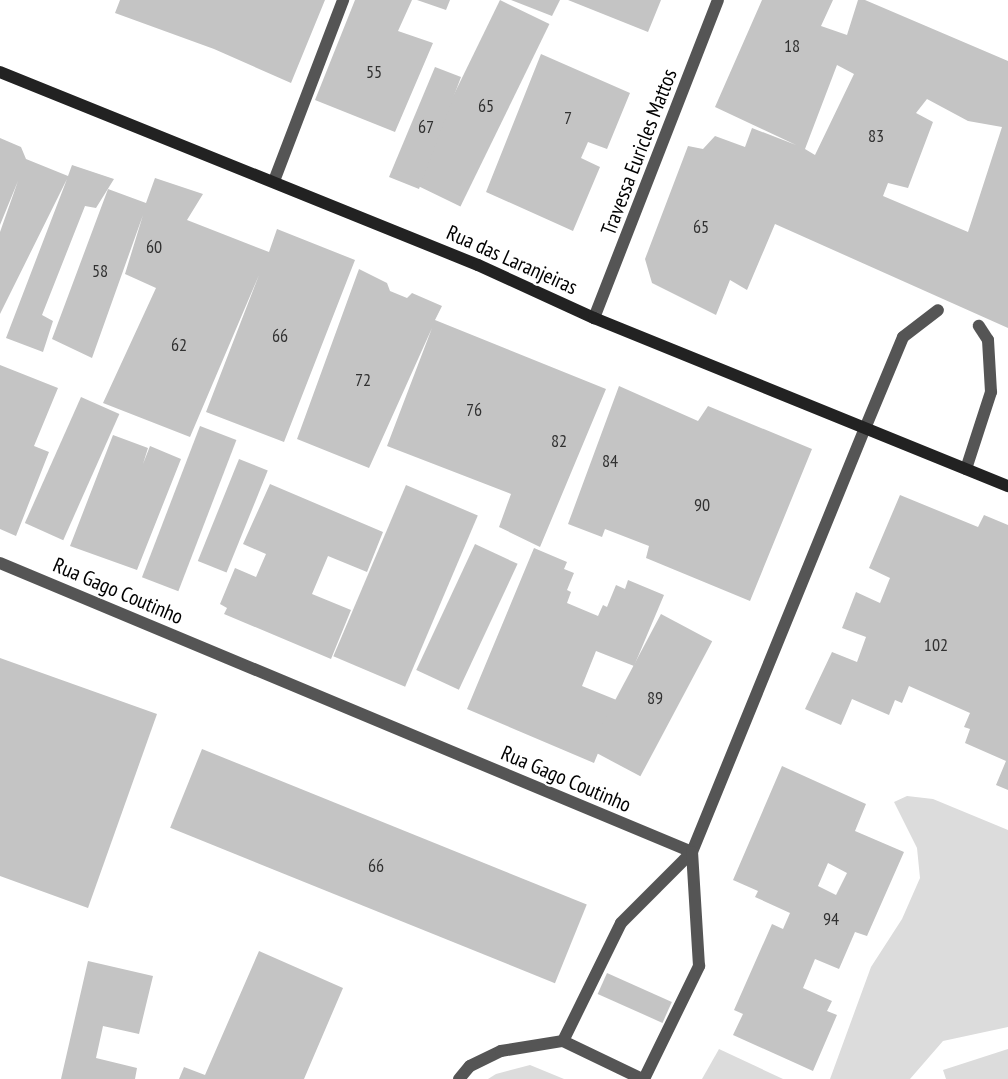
<!DOCTYPE html>
<html>
<head>
<meta charset="utf-8">
<style>
	body { margin:0 }
	#map { position:relative; width:1008px; height:1079px; overflow:hidden; background:#fff; font-family:"PT Sans Narrow",sans-serif }
	div>[style] { position:absolute }
	.green>* { inset:0; background:#dcdcdc }
	.building>* { inset:0; background:#c4c4c4; transform-origin:0 0 }
	.lane>* { height:12px; margin:-6px; padding:0 6px; transform-origin:6px; border-radius:6px; background:#555 }
	.street>* { height:12px; margin:-6px; padding:0 6px; transform-origin:6px; border-radius:6px; background:#555 }
	.secondary>* { height:12px; margin:-6px; padding:0 6px; transform-origin:6px; border-radius:6px; background:#222 }
	span { translate:-50% -50%; white-space:nowrap; text-align:center; line-height:1.15; -webkit-text-stroke:4.5px #fff; paint-order:stroke }
	.number-label { font-size:18px; color:#313131 }
	.number-label span { -webkit-text-stroke-width:0 }
	.street-label { font-size:21px; color:#000 }
</style>
</head>
<body>
<div id="map">
	<div class="green">
		<div style="clip-path:polygon(907px 796px,933px 799px,1008px 830px,1008px 1027px,943px 1041px,910px 1079px,830px 1079px,871px 967px,902px 919px,920px 878px,917px 848px,894px 802px)"></div>
		<div style="clip-path:polygon(719px 1049px,783px 1079px,702px 1079px)"></div>
		<div style="clip-path:polygon(1008px 1049px,1008px 1079px,946px 1079px,943px 1070px)"></div>
		<div style="clip-path:polygon(530px 1065px,564px 1079px,488px 1079px,496px 1074px)"></div>
	</div>
	<div class="building">
		<div style="clip-path:polygon(120px 0,325px 0,291px 83px,214px 49px,115px 13px)"></div>
		<div style="clip-path:polygon(355px 0,412px 0,398px 31px,433px 43px,395px 132px,315px 100px)"></div>
		<div style="clip-path:polygon(417px 0,450px 0,446px 10px)"></div>
		<div style="left:500px;top:0;width:55px;height:203px;rotate:26deg"></div>
		<div style="clip-path:polygon(511px 0,560px 0,552px 16px)"></div>
		<div style="clip-path:polygon(568px 0,661px 0,648px 32px)"></div>
		<div style="clip-path:polygon(evenodd,762px 0,833px 0,821px 26px,847px 35px,858px 0,865px 0,1008px 61px,1008px 328px,775px 224px,747px 290px,730px 280px,716px 315px,652px 283px,645px 259px,688px 146px,703px 149px,715px 136px,745px 147px,752px 128px,796px 145px,715px 107px,762px 0,837px 65px,854px 74px,815px 155px,805px 149px,837px 65px,762px 0,927px 99px,968px 121px,1002px 127px,968px 232px,883px 196px,888px 183px,908px 188px,933px 122px,916px 113px,927px 99px)"></div>
		<div style="clip-path:polygon(541px 54px,630px 93px,607px 149px,588px 142px,581px 158px,600px 167px,573px 231px,486px 192px)"></div>
		<div style="clip-path:polygon(435px 67px,461px 77px,419px 189px,389px 177px)"></div>
		<div style="clip-path:polygon(0 138px,21px 147px,26px 159px,68px 176px,72px 165px,114px 179px,96px 208px,85px 206px,42px 315px,53px 321px,43px 352px,6px 338px,67px 179px,0 314px,0 232px,18px 181px,0 225px)"></div>
		<div style="clip-path:polygon(155px 178px,203px 194px,187px 220px,269px 252px,277px 229px,355px 260px,284px 442px,206px 412px,259px 275px,190px 437px,103px 403px,156px 288px,125px 274px,143px 215px,92px 358px,52px 339px,108px 189px,146px 203px)"></div>
		<div style="clip-path:polygon(359px 269px,387px 283px,390px 291px,407px 298px,412px 293px,442px 306px,435px 320px,606px 389px,540px 547px,499px 527px,511px 494px,387px 446px,432px 328px,369px 468px,297px 439px)"></div>
		<div style="clip-path:polygon(0 365px,58px 388px,34px 446px,49px 452px,16px 536px,0 529px)"></div>
		<div style="clip-path:polygon(619px 386px,698px 421px,708px 406px,812px 449px,750px 601px,646px 558px,649px 546px,605px 529px,602px 537px,568px 524px)"></div>
		<div style="left:81px;top:397px;width:42px;height:138px;rotate:24deg"></div>
		<div style="left:200px;top:426px;width:39px;height:162px;rotate:21deg"></div>
		<div style="clip-path:polygon(113px 435px,148px 448px,143px 464px,150px 446px,181px 459px,137px 570px,70px 546px)"></div>
		<div style="left:239px;top:459px;width:31px;height:110px;rotate:22deg"></div>
		<div style="clip-path:polygon(270px 484px,383px 532px,367px 572px,328px 556px,312px 594px,351px 610px,331px 659px,224px 614px,227px 608px,220px 604px,235px 568px,256px 577px,266px 554px,243px 544px)"></div>
		<div style="left:406px;top:485px;width:78px;height:186px;rotate:23deg"></div>
		<div style="clip-path:polygon(900px 495px,978px 527px,984px 515px,1008px 525px,1008px 790px,996px 785px,1006px 761px,965px 743px,970px 729px,964px 727px,970px 713px,909px 686px,902px 703px,895px 700px,889px 715px,852px 699px,841px 725px,805px 709px,832px 652px,857px 662px,866px 637px,842px 628px,856px 592px,880px 603px,890px 578px,869px 568px)"></div>
		<div style="left:475px;top:544px;width:47px;height:139px;rotate:25deg"></div>
		<div style="clip-path:polygon(534px 548px,567px 562px,564px 569px,574px 573px,567px 590px,571px 592px,567px 603px,598px 616px,603px 605px,607px 607px,616px 585px,625px 589px,628px 580px,664px 595px,634px 666px,596px 651px,582px 686px,619px 701px,594px 763px,467px 709px)"></div>
		<div style="left:661px;top:614px;width:58px;height:153px;rotate:28deg"></div>
		<div style="clip-path:polygon(0 658px,157px 714px,88px 908px,0 876px)"></div>
		<div style="left:202px;top:749px;width:415px;height:85px;rotate:22deg"></div>
		<div style="clip-path:polygon(evenodd,782px 766px,866px 804px,855px 831px,904px 852px,867px 936px,855px 932px,839px 969px,815px 959px,803px 988px,832px 1001px,827px 1011px,837px 1015px,813px 1071px,733px 1035px,743px 1014px,734px 1010px,772px 924px,783px 929px,790px 913px,755px 897px,758px 891px,733px 880px,782px 766px,828px 863px,847px 873px,836px 895px,818px 886px,828px 863px)"></div>
		<div style="clip-path:polygon(259px 951px,343px 988px,304px 1079px,179px 1079px,184px 1067px,205px 1075px)"></div>
		<div style="clip-path:polygon(88px 961px,153px 976px,139px 1034px,103px 1026px,96px 1058px,137px 1068px,135px 1079px,61px 1079px)"></div>
		<div style="left:607px;top:973px;width:71px;height:23px;rotate:24deg"></div>
	</div>
	<div class="lane">
		<div style="left:274px;top:181px;width:194px;rotate:-69.1deg"></div>
		<div style="left:866px;top:426px;width:96px;rotate:-67.4deg"></div>
		<div style="left:903px;top:337px;width:44px;rotate:-37.6deg"></div>
		<div style="left:966px;top:469px;width:81px;rotate:-72deg"></div>
		<div style="left:991px;top:392px;width:52px;rotate:-93.3deg"></div>
		<div style="left:988px;top:340px;width:17px;rotate:-123deg"></div>
	</div>
	<div class="street">
		<div style="left:594px;top:318px;width:341px;rotate:-68.7deg"></div>
		<div style="left:0;top:563px;width:750px;rotate:22.67deg"></div>
		<div style="left:459px;top:1079px;width:17px;rotate:-50deg"></div>
		<div style="left:470px;top:1066px;width:34px;rotate:-26deg"></div>
		<div style="left:501px;top:1051px;width:63px;rotate:-9.2deg"></div>
		<div style="left:642px;top:1079px;width:88px;rotate:-154.3deg"></div>
		<div style="left:563px;top:1041px;width:131px;rotate:-63.8deg"></div>
		<div style="left:621px;top:923px;width:100px;rotate:-45deg"></div>
		<div style="left:692px;top:852px;width:460px;rotate:-67.8deg"></div>
		<div style="left:644px;top:1079px;width:126px;rotate:-64deg"></div>
		<div style="left:699px;top:966px;width:114px;rotate:-93.5deg"></div>
	</div>
	<div class="secondary">
		<div style="left:0;top:72px;width:515px;rotate:21.99deg"></div>
		<div style="left:478px;top:265px;width:128px;rotate:24.6deg"></div>
		<div style="left:594px;top:318px;width:447px;rotate:22.1deg"></div>
	</div>
	<div class="number-label">
		<span style="left:792px;top:46px">18</span>
		<span style="left:374px;top:72px">55</span>
		<span style="left:486px;top:106px">65</span>
		<span style="left:568px;top:118px">7</span>
		<span style="left:426px;top:127px">67</span>
		<span style="left:876px;top:136px">83</span>
		<span style="left:701px;top:227px">65</span>
		<span style="left:154px;top:247px">60</span>
		<span style="left:100px;top:271px">58</span>
		<span style="left:280px;top:336px">66</span>
		<span style="left:179px;top:345px">62</span>
		<span style="left:363px;top:380px">72</span>
		<span style="left:474px;top:410px">76</span>
		<span style="left:559px;top:441px">82</span>
		<span style="left:610px;top:461px">84</span>
		<span style="left:702px;top:505px">90</span>
		<span style="left:936px;top:645px">102</span>
		<span style="left:655px;top:698px">89</span>
		<span style="left:376px;top:866px">66</span>
		<span style="left:831px;top:919px">94</span>
	</div>
	<div class="street-label">
		<span style="left:639px;top:152px;rotate:-69deg">Travessa Euricles Mattos</span>
		<span style="left:512px;top:260px;rotate:24deg">Rua das Laranjeiras</span>
		<span style="left:118px;top:591px;rotate:23deg">Rua Gago Coutinho</span>
		<span style="left:566px;top:779px;rotate:23deg">Rua Gago Coutinho</span>
	</div>
</div>
</body>
</html>
